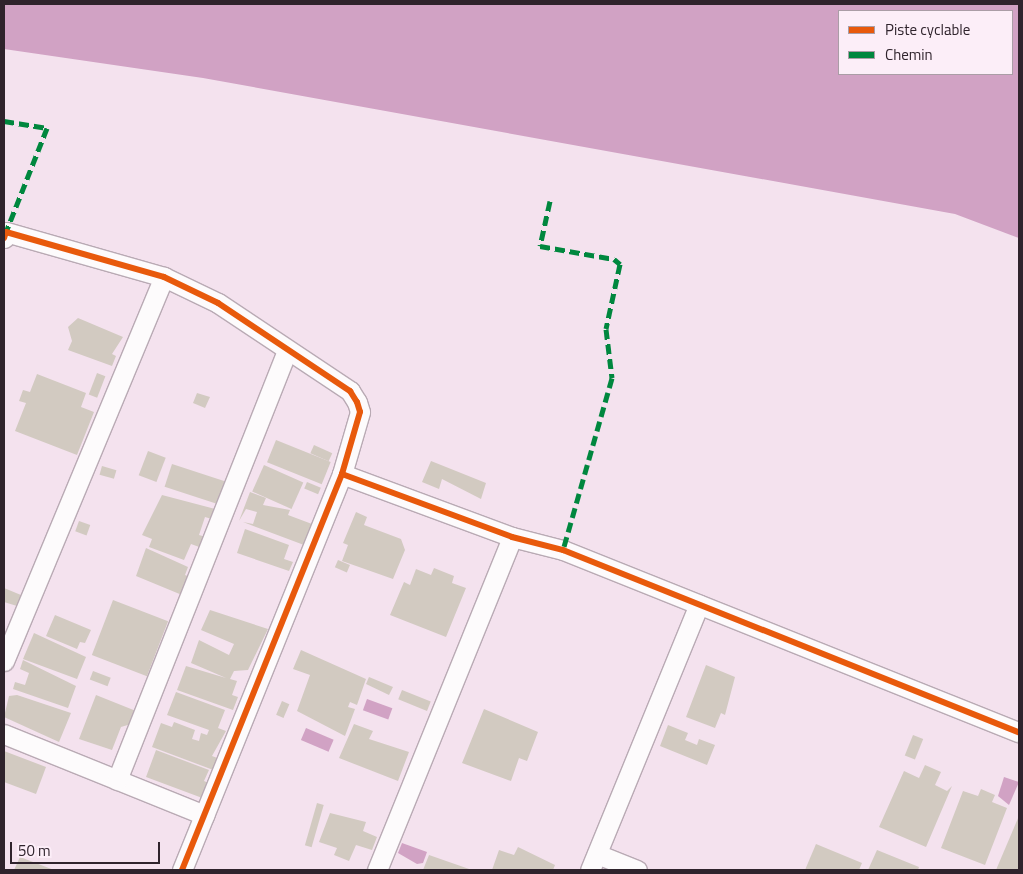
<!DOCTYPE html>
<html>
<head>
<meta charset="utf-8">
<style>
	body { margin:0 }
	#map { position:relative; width:1023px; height:874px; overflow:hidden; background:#f4e2ee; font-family:"Titillium Web",sans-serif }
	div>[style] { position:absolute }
	.water>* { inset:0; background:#d1a2c4; transform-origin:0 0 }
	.building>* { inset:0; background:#d2cac1; transform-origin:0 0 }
	.roads { filter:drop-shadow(1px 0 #b9aab4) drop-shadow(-1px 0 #b9aab4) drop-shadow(0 1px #b9aab4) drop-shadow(0 -1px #b9aab4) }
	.minor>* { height:19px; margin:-9.5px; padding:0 9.5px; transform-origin:9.5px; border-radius:9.5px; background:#fdfbfc }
	.quiet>* { height:5px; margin-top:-2.5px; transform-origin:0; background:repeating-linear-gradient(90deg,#00873e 0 10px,transparent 0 15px) }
	.cycleway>* { height:6px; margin:-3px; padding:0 3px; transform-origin:3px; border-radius:3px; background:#e8590c }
	span { translate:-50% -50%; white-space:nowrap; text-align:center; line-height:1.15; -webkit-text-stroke:5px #fceef8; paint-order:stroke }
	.frame { position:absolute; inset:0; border:5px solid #2f232c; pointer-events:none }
	.legend { position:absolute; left:838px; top:10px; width:175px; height:65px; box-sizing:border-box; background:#fceef8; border:1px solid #aa9da6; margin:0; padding:6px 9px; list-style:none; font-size:15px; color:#2f232c }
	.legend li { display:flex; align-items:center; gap:10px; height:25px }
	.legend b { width:25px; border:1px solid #aa9da6 }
	.scale { position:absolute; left:10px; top:842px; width:150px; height:22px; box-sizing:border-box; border:2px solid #2f232c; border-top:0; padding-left:6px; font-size:15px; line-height:18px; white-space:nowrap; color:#2f232c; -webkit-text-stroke:4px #fceef8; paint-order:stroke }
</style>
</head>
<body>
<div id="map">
	<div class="water">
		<div style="clip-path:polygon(evenodd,4px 4px,1019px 4px,1019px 238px,955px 214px,203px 78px,4px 49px,4px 4px,839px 11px,1012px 11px,1012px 74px,839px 74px,839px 11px)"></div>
		<div style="left:367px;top:699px;width:27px;height:12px;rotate:20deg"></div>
		<div style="left:306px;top:728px;width:30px;height:13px;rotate:23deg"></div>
		<div style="clip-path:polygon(1004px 777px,1019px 782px,1009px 805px,998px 796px)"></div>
		<div style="clip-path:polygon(402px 843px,427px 852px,423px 863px,417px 864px,398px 853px)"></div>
	</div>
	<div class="building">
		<div style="clip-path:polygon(78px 318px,123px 337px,112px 354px,116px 356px,112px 366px,68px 350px,72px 341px,68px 327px)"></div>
		<div style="left:97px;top:373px;width:9px;height:23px;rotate:21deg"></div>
		<div style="clip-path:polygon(37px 374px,86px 393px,81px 407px,94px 412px,77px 455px,15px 431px,26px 403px,19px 401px,23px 390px,30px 392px)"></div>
		<div style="clip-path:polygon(197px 393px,210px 397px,205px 408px,193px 403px)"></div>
		<div style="left:276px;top:440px;width:59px;height:24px;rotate:22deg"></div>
		<div style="left:314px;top:445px;width:20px;height:9px;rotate:24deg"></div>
		<div style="left:148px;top:451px;width:19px;height:26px;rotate:21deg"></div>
		<div style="clip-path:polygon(431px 461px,486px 483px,481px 499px,442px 479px,439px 489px,422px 482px)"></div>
		<div style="left:172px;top:464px;width:58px;height:24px;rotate:18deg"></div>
		<div style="left:264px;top:465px;width:43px;height:29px;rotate:24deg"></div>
		<div style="left:102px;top:466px;width:15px;height:9px;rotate:16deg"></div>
		<div style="left:307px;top:482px;width:15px;height:7px;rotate:23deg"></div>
		<div style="clip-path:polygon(250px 492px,266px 498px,263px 505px,290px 510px,288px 515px,312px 524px,304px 545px,243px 522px,253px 524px,257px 512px,246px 509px,239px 521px)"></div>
		<div style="clip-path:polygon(162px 495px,219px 510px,215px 520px,205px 517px,199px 535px,206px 537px,202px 548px,191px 544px,184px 560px,149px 547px,152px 539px,142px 535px)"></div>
		<div style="clip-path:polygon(356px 512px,367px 517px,364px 525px,401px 539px,405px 550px,393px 579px,342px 561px,348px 545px,343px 543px)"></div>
		<div style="left:79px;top:521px;width:12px;height:11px;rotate:20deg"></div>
		<div style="clip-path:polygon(245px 529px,289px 545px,284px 559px,293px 562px,289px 571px,237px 553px)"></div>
		<div style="clip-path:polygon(146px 548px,188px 567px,185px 575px,190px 577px,182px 595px,136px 576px)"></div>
		<div style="left:338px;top:560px;width:13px;height:8px;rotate:23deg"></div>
		<div style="clip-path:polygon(434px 568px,454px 576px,452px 583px,466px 588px,446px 637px,390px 615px,404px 582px,410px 585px,416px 569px,431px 575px)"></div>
		<div style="clip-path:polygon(4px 588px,21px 595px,17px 606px,4px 602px)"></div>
		<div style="left:113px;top:600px;width:59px;height:59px;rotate:21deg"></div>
		<div style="clip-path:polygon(210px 610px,268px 629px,248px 670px,234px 671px,230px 679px,237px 681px,232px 695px,238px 697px,233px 710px,177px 690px,186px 666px,226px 678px,191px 663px,199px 640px,229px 655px,234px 644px,201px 630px)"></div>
		<div style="clip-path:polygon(55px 615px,91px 630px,85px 643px,80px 642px,77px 649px,46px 636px)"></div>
		<div style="clip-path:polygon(34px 633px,86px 657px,77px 679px,23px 659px)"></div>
		<div style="clip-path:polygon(301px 650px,366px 679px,357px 705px,350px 702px,348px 707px,355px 709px,345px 736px,297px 711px,310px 675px,293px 669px)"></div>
		<div style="clip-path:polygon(23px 660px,76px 686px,68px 708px,13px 689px,15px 682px,25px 685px,29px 673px,20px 669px)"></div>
		<div style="clip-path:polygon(706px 665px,735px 677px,725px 715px,721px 713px,715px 728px,686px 717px)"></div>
		<div style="left:93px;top:671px;width:19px;height:9px;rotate:21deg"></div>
		<div style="clip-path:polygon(369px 677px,393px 687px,389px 695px,366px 684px)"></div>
		<div style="left:402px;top:690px;width:31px;height:10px;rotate:22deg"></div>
		<div style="clip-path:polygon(176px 692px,225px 710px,218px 728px,226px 731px,212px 756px,220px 759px,216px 771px,152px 747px,161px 723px,172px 727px,174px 722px,195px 730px,192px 739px,199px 741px,201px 733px,207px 735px,209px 730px,167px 715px)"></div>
		<div style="clip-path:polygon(17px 695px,71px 713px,59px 742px,4px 717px,9px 696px)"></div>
		<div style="clip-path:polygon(96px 695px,136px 711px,131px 724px,121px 727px,112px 750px,79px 739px)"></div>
		<div style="left:282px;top:701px;width:8px;height:15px;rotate:23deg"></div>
		<div style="clip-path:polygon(484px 709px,538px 732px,527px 761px,519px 758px,511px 781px,462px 763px)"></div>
		<div style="clip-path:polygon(354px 724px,373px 731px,369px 739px,409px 752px,398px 781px,339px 758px)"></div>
		<div style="clip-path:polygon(668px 725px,688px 733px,685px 740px,697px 745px,699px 739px,715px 745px,707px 765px,660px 746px)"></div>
		<div style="left:913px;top:735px;width:11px;height:22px;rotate:22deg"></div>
		<div style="clip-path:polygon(156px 750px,209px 770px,204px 781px,211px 784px,205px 799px,146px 777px)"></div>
		<div style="clip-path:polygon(4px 751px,46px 767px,36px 794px,4px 782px)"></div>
		<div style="clip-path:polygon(925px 765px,941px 772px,935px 785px,947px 791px,952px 786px,926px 847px,879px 827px,904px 771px,919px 778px)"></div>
		<div style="clip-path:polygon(981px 789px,995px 795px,992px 802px,1007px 808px,985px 865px,941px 848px,963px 791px,978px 796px)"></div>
		<div style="left:317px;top:803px;width:7px;height:44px;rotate:16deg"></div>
		<div style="clip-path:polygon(330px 813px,366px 822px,363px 831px,377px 837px,372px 850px,356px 845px,349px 861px,334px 855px,337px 848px,319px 842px)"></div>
		<div style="clip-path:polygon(1019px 816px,1019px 870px,996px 870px)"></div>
		<div style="clip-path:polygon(816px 844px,862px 863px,859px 870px,805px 870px)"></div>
		<div style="clip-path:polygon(518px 847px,555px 865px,553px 870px,492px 870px,499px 850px,514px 855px)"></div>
		<div style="clip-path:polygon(877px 850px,919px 867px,918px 870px,868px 870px)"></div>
		<div style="clip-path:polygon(429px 855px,472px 870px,423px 870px)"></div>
		<div style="clip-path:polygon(20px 857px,54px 870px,14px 870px)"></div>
	</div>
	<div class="roads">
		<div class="minor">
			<div style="left:4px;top:238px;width:6px;rotate:-72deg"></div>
			<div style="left:6px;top:232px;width:164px;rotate:15.9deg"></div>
			<div style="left:164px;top:277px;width:60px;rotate:25.7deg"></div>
			<div style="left:218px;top:303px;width:159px;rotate:33.7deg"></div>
			<div style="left:350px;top:391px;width:13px;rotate:58deg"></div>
			<div style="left:357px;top:402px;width:10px;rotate:73deg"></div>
			<div style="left:360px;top:412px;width:65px;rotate:106.2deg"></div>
			<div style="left:342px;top:474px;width:427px;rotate:112deg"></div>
			<div style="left:342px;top:474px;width:181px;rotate:20.3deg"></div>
			<div style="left:512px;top:537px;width:53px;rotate:14.3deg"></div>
			<div style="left:563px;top:550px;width:491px;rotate:21.8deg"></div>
			<div style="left:4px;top:661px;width:416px;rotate:-67.4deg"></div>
			<div style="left:4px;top:734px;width:216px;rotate:22deg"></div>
			<div style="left:117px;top:780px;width:461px;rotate:-68.4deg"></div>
			<div style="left:597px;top:854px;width:43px;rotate:21.8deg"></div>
			<div style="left:377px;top:870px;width:359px;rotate:-67.9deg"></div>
			<div style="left:590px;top:870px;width:287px;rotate:-67.7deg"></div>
		</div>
	</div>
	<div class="quiet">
		<div style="left:4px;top:121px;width:44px;rotate:9.2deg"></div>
		<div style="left:47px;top:128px;width:112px;rotate:111.5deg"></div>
		<div style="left:550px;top:201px;width:46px;rotate:102.5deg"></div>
		<div style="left:540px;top:246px;width:75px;rotate:10deg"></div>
		<div style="left:614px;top:259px;width:8px;rotate:40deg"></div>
		<div style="left:620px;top:264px;width:66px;rotate:102.2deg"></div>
		<div style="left:606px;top:329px;width:49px;rotate:83deg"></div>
		<div style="left:612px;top:378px;width:179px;rotate:105.9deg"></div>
	</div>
	<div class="cycleway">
		<div style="left:4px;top:238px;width:6px;rotate:-72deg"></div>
		<div style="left:6px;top:232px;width:164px;rotate:15.9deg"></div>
		<div style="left:164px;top:277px;width:60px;rotate:25.7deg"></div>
		<div style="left:218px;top:303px;width:159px;rotate:33.7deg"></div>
		<div style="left:350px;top:391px;width:13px;rotate:58deg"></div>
		<div style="left:357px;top:402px;width:10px;rotate:73deg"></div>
		<div style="left:360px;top:412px;width:65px;rotate:106.2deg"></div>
		<div style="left:342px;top:474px;width:427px;rotate:112deg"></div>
		<div style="left:342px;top:474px;width:181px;rotate:20.3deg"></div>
		<div style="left:512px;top:537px;width:53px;rotate:14.3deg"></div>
		<div style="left:563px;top:550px;width:491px;rotate:21.8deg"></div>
	</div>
	<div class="frame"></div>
	<ul class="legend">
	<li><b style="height:6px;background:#e8590c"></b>Piste cyclable</li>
	<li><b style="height:6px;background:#00873e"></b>Chemin</li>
	</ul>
	<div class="scale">50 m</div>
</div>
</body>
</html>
